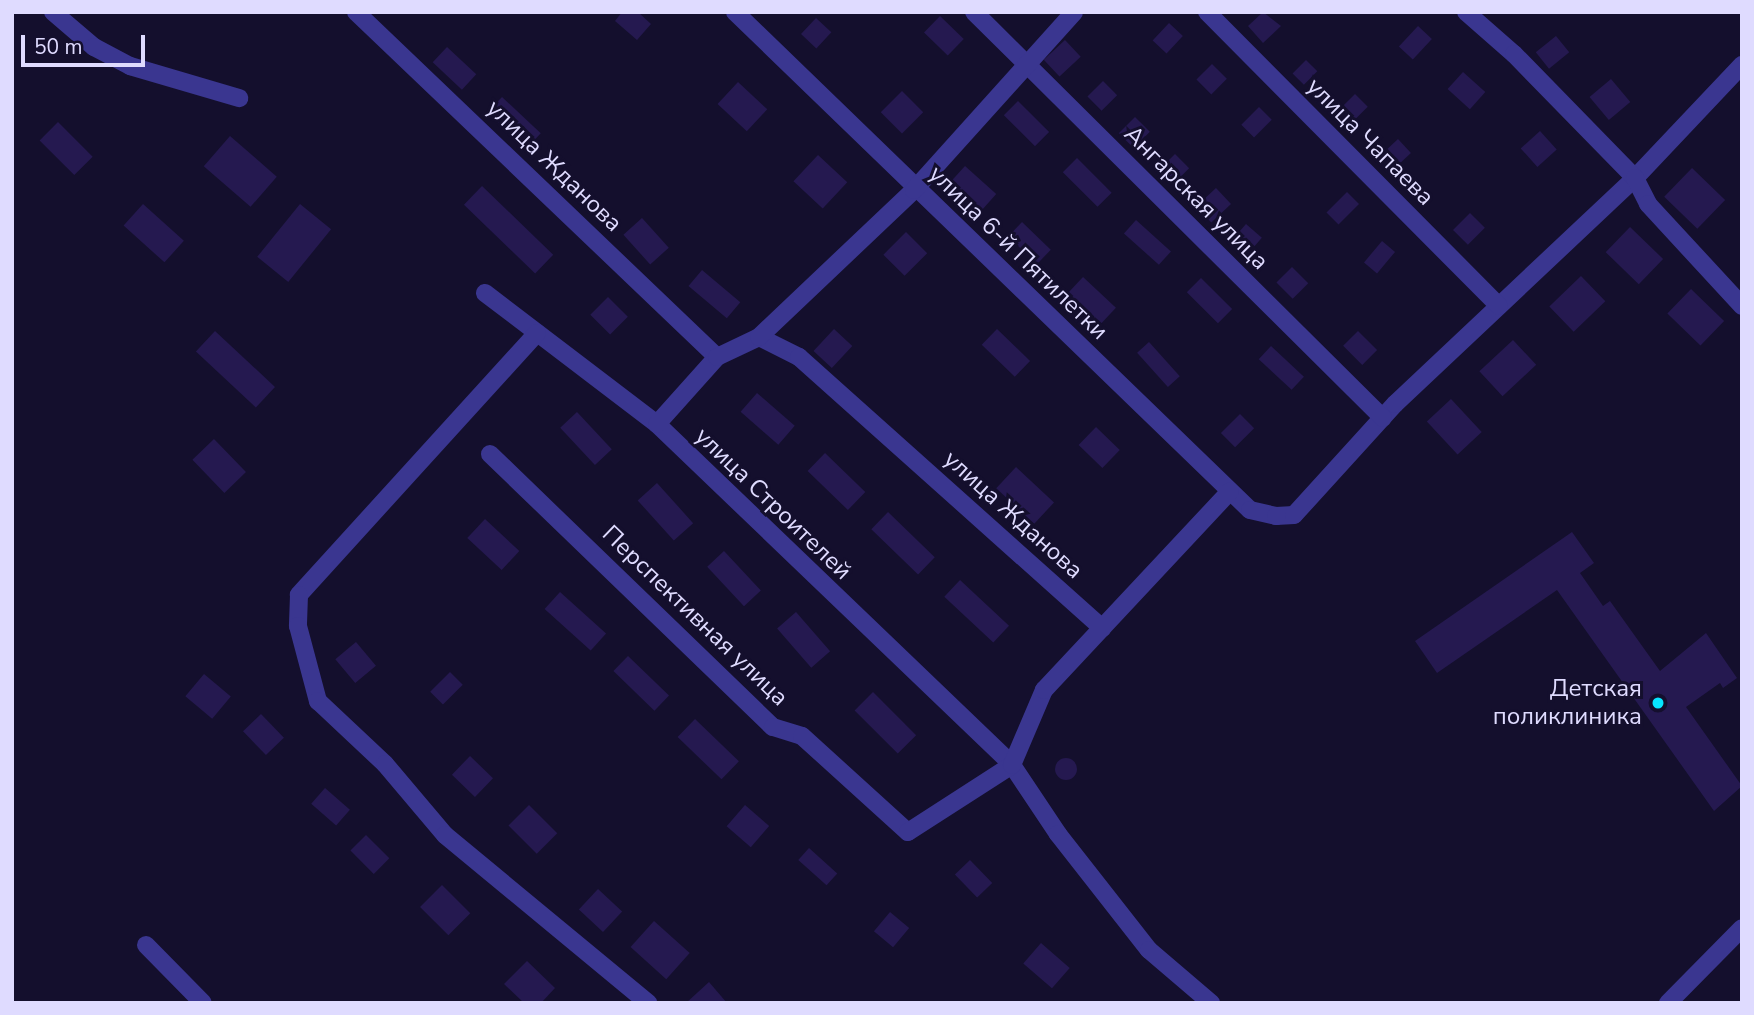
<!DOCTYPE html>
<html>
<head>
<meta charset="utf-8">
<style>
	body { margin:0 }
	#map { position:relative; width:1754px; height:1015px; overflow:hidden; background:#140f2d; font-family:"Nunito Sans",sans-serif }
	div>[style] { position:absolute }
	.building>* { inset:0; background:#251950; transform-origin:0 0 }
	.round { border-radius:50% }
	.minor>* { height:18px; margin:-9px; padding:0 9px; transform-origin:9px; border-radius:9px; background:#3a3690 }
	.dots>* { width:19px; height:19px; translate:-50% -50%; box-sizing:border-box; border:4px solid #140f2d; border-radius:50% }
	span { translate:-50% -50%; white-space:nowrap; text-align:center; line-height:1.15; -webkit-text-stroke:6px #140f2d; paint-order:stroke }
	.street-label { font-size:24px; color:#dfdbff }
	.poi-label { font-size:24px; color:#dfdbff }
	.right { translate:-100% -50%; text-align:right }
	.frame { position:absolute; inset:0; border:14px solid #dfdbff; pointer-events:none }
	.scale { position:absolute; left:21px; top:35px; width:124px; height:32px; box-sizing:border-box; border:4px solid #dfdbff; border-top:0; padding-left:9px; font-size:21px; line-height:24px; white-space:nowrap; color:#dfdbff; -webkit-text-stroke:5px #140f2d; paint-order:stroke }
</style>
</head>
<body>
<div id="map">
	<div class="building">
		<div style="clip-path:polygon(622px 12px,638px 12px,651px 24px,637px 40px,615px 21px)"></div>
		<div style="clip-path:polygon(1263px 12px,1281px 26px,1263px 43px,1248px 26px)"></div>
		<div style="left:940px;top:16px;width:33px;height:23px;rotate:44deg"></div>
		<div style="left:816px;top:18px;width:21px;height:22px;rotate:43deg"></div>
		<div style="left:1169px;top:23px;width:19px;height:24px;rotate:43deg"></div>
		<div style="left:1418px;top:26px;width:19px;height:28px;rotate:43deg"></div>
		<div style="left:1556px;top:36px;width:21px;height:26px;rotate:51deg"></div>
		<div style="left:1065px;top:40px;width:23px;height:29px;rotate:47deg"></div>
		<div style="left:447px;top:47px;width:40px;height:21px;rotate:43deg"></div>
		<div style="left:1306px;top:60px;width:16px;height:19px;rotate:45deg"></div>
		<div style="left:1212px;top:64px;width:21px;height:22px;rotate:45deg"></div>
		<div style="left:1463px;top:72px;width:30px;height:23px;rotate:42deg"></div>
		<div style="left:1611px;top:79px;width:30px;height:28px;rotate:50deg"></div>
		<div style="left:1103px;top:81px;width:20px;height:22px;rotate:45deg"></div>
		<div style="left:738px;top:82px;width:40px;height:30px;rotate:43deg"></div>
		<div style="left:902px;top:91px;width:30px;height:30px;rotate:45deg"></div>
		<div style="left:1355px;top:94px;width:18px;height:27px;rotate:45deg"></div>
		<div style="left:502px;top:97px;width:53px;height:21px;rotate:43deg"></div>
		<div style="left:1018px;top:101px;width:44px;height:20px;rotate:45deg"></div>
		<div style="left:1259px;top:107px;width:18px;height:25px;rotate:45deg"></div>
		<div style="left:1135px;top:117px;width:21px;height:23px;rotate:45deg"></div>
		<div style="left:58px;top:122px;width:49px;height:26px;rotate:45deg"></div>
		<div style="left:1540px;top:131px;width:25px;height:26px;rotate:48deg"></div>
		<div style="left:230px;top:136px;width:62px;height:40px;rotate:41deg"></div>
		<div style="left:1398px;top:139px;width:19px;height:22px;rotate:47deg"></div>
		<div style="left:1175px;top:154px;width:20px;height:22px;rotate:45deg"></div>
		<div style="left:818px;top:155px;width:40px;height:36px;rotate:43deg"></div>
		<div style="left:1077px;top:158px;width:49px;height:20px;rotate:45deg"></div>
		<div style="left:965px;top:166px;width:42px;height:21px;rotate:42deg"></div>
		<div style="left:1692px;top:168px;width:46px;height:40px;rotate:44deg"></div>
		<div style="left:482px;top:186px;width:99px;height:26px;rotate:44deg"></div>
		<div style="left:1216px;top:188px;width:22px;height:27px;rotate:47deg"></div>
		<div style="left:1347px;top:192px;width:17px;height:29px;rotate:45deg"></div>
		<div style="left:143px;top:204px;width:55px;height:29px;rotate:42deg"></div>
		<div style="left:300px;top:204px;width:40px;height:68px;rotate:39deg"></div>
		<div style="left:1470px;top:213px;width:21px;height:24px;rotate:45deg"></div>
		<div style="left:642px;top:218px;width:40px;height:25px;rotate:48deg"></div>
		<div style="left:1136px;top:220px;width:47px;height:18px;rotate:42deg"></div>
		<div style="left:1022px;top:222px;width:40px;height:20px;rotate:44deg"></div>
		<div style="left:1246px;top:224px;width:21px;height:24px;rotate:41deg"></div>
		<div style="left:1630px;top:227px;width:46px;height:35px;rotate:44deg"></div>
		<div style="left:906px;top:232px;width:30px;height:32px;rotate:45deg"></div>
		<div style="left:1382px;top:241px;width:17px;height:28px;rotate:40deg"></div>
		<div style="left:1292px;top:267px;width:23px;height:22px;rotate:45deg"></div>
		<div style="left:702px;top:270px;width:50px;height:21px;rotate:40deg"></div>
		<div style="left:1581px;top:276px;width:35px;height:44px;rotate:46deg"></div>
		<div style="left:1083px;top:277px;width:45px;height:22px;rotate:43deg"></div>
		<div style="left:1201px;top:278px;width:44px;height:20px;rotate:45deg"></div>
		<div style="left:1691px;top:289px;width:46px;height:34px;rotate:44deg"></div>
		<div style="left:608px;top:297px;width:28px;height:25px;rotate:45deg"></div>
		<div style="left:834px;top:329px;width:25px;height:30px;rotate:43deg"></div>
		<div style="left:997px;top:329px;width:46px;height:22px;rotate:44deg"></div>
		<div style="left:215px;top:331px;width:82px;height:28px;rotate:43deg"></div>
		<div style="left:1358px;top:331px;width:27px;height:21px;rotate:45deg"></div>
		<div style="left:1513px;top:340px;width:34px;height:46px;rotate:47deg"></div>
		<div style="left:1149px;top:342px;width:46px;height:16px;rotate:48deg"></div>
		<div style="left:1271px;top:346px;width:45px;height:18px;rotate:43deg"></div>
		<div style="left:757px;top:393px;width:50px;height:25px;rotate:41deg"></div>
		<div style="left:1451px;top:399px;width:45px;height:33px;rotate:47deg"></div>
		<div style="left:577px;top:412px;width:51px;height:23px;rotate:47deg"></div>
		<div style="left:1240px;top:414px;width:20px;height:27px;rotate:45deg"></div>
		<div style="left:1096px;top:427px;width:33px;height:25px;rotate:44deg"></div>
		<div style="left:214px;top:439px;width:46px;height:30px;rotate:46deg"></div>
		<div style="left:825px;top:453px;width:56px;height:25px;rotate:44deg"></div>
		<div style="left:1016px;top:467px;width:52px;height:29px;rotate:43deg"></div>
		<div style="left:657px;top:483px;width:54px;height:26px;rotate:48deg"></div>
		<div style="left:888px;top:512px;width:65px;height:24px;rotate:44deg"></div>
		<div style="left:485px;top:519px;width:47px;height:26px;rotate:43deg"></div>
		<div style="clip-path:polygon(1572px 532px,1594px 563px,1580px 573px,1603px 606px,1610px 601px,1660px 671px,1706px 633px,1737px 678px,1723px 688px,1720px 683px,1686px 707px,1742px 786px,1714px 811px,1557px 590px,1437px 673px,1415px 641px)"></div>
		<div style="left:724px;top:551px;width:54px;height:23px;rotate:47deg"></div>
		<div style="left:960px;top:580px;width:67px;height:23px;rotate:43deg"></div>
		<div style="left:560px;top:592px;width:62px;height:23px;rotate:42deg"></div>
		<div style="left:796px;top:612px;width:52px;height:25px;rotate:49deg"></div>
		<div style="left:356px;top:642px;width:31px;height:27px;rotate:50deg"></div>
		<div style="left:628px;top:656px;width:57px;height:21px;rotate:44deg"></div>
		<div style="left:450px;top:672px;width:18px;height:28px;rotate:45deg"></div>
		<div style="left:204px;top:674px;width:35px;height:29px;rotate:40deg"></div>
		<div style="left:873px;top:692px;width:61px;height:26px;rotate:45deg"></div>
		<div style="left:261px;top:714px;width:33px;height:25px;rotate:46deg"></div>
		<div style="left:695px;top:719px;width:61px;height:25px;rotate:44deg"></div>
		<div style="left:470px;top:756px;width:32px;height:26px;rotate:44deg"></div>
		<div class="round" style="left:1055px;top:758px;width:22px;height:22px"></div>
		<div style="left:325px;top:788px;width:33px;height:21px;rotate:41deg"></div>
		<div style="left:529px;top:805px;width:40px;height:29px;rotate:45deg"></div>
		<div style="left:745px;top:805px;width:32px;height:28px;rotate:41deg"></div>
		<div style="left:366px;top:835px;width:33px;height:22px;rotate:45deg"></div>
		<div style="left:809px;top:848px;width:38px;height:16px;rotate:42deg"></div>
		<div style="left:970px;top:860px;width:32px;height:21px;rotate:46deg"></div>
		<div style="left:442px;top:885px;width:40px;height:31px;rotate:45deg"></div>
		<div style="left:598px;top:889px;width:33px;height:28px;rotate:43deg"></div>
		<div style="left:890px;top:912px;width:25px;height:25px;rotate:40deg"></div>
		<div style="left:654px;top:921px;width:48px;height:35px;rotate:42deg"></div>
		<div style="left:1041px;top:943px;width:38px;height:27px;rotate:41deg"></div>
		<div style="clip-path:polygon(527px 961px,555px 988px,541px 1003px,524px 1003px,504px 984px)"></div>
		<div style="clip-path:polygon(709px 982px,727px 1003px,686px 1003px)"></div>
	</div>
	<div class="minor">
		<div style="left:53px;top:12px;width:54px;rotate:40.5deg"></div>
		<div style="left:94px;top:47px;width:41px;rotate:27.8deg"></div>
		<div style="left:130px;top:66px;width:114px;rotate:16.4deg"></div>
		<div style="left:356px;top:12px;width:499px;rotate:43.7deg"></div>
		<div style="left:735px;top:12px;width:716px;rotate:44.04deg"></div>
		<div style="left:1250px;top:510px;width:27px;rotate:13deg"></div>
		<div style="left:1276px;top:516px;width:18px;rotate:-3deg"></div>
		<div style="left:1294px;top:515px;width:150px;rotate:-47.7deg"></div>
		<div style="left:1395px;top:404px;width:330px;rotate:-43.3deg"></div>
		<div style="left:1635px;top:178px;width:156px;rotate:-46.6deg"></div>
		<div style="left:974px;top:12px;width:576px;rotate:44.79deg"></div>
		<div style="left:1207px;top:12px;width:414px;rotate:45.2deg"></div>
		<div style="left:1466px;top:12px;width:64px;rotate:41.2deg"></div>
		<div style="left:1514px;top:54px;width:173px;rotate:45.7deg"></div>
		<div style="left:1635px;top:178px;width:29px;rotate:63deg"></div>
		<div style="left:1648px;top:204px;width:139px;rotate:47.3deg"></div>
		<div style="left:485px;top:293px;width:216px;rotate:37.3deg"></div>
		<div style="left:657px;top:424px;width:492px;rotate:43.8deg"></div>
		<div style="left:1012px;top:765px;width:83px;rotate:56.3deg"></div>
		<div style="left:1058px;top:834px;width:147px;rotate:51.9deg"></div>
		<div style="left:1149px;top:950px;width:82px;rotate:40.5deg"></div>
		<div style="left:537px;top:333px;width:354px;rotate:132.3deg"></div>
		<div style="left:299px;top:595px;width:31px;rotate:92deg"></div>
		<div style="left:298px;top:626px;width:78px;rotate:75.1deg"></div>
		<div style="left:318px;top:701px;width:92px;rotate:43.2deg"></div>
		<div style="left:385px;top:764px;width:93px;rotate:49.8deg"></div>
		<div style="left:445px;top:835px;width:264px;rotate:39.6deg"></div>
		<div style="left:759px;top:337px;width:45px;rotate:26.6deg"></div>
		<div style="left:799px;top:357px;width:407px;rotate:41.8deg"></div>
		<div style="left:657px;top:424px;width:90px;rotate:-48.2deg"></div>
		<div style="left:717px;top:357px;width:47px;rotate:-25.5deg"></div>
		<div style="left:759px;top:337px;width:214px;rotate:-43.5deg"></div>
		<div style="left:914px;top:190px;width:239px;rotate:-48deg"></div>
		<div style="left:490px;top:454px;width:393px;rotate:44deg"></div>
		<div style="left:773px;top:727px;width:30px;rotate:17deg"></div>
		<div style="left:802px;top:736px;width:143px;rotate:42.2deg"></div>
		<div style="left:908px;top:832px;width:124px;rotate:-32.8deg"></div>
		<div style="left:1012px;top:765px;width:82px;rotate:-66.9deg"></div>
		<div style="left:1044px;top:690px;width:272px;rotate:-46.9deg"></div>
		<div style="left:146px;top:945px;width:81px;rotate:45.5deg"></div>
		<div style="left:1668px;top:1003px;width:105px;rotate:-45.4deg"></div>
	</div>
	<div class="dots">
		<div style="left:1658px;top:703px;background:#07e5ff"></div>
	</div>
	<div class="street-label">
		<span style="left:1370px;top:142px;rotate:45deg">улица Чапаева</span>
		<span style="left:554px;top:166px;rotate:44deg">улица Жданова</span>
		<span style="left:1196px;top:198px;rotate:45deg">Ангарская улица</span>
		<span style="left:1018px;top:253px;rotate:44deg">улица 6-й Пятилетки</span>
		<span style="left:773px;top:504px;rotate:44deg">улица Строителей</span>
		<span style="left:1013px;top:515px;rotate:42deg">улица Жданова</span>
		<span style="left:695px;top:616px;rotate:44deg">Перспективная улица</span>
	</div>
	<div class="poi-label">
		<span class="right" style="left:1642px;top:703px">Детская<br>поликлиника</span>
	</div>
	<div class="frame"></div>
	<div class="scale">50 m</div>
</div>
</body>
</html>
